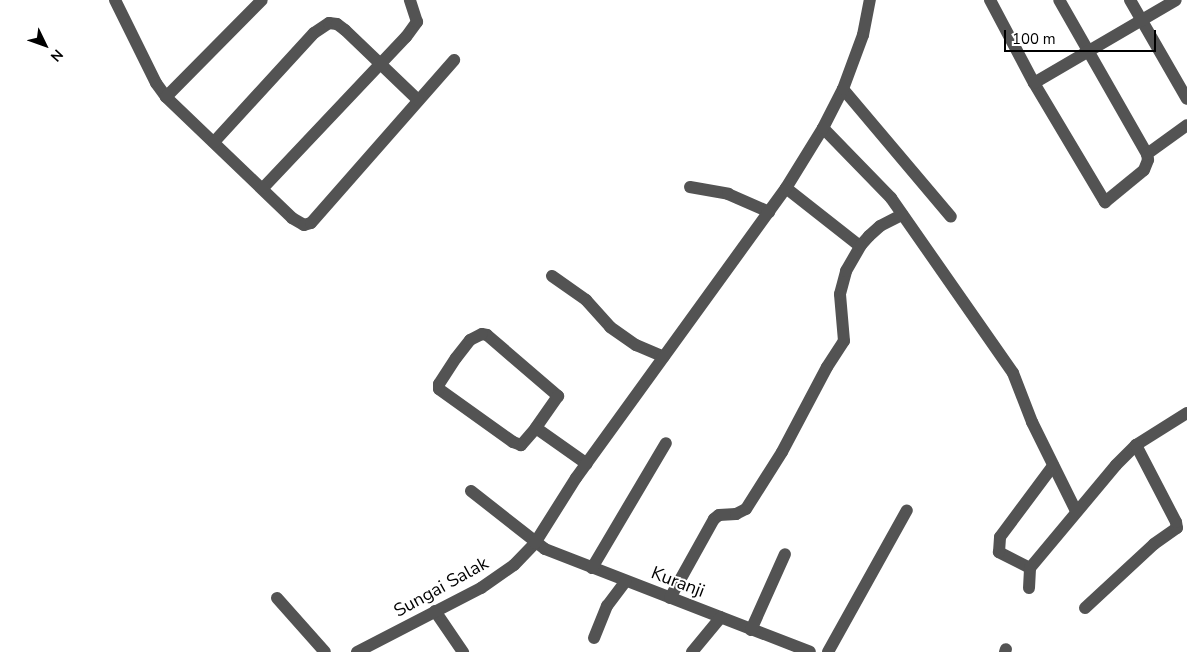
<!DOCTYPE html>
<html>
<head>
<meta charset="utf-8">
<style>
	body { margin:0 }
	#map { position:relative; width:1187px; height:652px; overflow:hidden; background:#fff; font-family:"Nunito Sans",sans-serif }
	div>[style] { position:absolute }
	.minor>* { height:12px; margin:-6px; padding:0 6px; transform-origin:6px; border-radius:6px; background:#535353 }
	span { translate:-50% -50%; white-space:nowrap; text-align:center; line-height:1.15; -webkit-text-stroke:4px #fff; paint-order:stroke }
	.street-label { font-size:18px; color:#000 }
	.north { position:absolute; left:20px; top:20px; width:50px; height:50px; -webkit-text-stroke:4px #fff; paint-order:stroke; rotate:132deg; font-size:14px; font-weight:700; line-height:20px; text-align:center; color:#000 }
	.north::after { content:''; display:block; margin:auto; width:18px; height:22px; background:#000; clip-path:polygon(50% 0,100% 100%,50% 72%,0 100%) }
	.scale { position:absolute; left:1004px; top:30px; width:152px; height:22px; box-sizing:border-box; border:2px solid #000; border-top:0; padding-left:6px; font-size:15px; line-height:18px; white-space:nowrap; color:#000; -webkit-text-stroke:4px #fff; paint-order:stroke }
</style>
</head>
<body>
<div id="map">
	<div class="minor">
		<div style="left:115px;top:0;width:93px;rotate:63.7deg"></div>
		<div style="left:156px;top:83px;width:17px;rotate:54deg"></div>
		<div style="left:166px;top:97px;width:175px;rotate:43.8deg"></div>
		<div style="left:292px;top:218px;width:14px;rotate:30deg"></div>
		<div style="left:304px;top:225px;width:7px;rotate:-16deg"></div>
		<div style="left:311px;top:223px;width:217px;rotate:-48.7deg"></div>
		<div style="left:990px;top:0;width:94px;rotate:62.1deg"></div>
		<div style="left:1034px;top:83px;width:139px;rotate:59.2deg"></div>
		<div style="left:1105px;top:202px;width:50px;rotate:-39.4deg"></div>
		<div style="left:1144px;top:170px;width:11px;rotate:-68deg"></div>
		<div style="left:1148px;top:160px;width:6px;rotate:-99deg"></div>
		<div style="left:1147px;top:154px;width:177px;rotate:-119.7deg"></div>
		<div style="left:1130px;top:0;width:114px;rotate:60.1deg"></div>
		<div style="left:1034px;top:83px;width:164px;rotate:-30.3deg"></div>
		<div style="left:843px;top:89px;width:167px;rotate:49.8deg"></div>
		<div style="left:166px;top:97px;width:136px;rotate:-45.3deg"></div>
		<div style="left:823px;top:128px;width:98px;rotate:45.8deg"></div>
		<div style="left:891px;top:198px;width:213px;rotate:55.1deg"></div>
		<div style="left:1013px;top:373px;width:53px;rotate:68.8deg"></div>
		<div style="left:1032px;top:422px;width:99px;rotate:63.7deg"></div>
		<div style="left:214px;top:142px;width:148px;rotate:-47.5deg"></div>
		<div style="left:314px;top:33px;width:18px;rotate:-34deg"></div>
		<div style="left:329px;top:23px;width:8px;rotate:7deg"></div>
		<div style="left:337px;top:24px;width:10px;rotate:37deg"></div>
		<div style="left:345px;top:30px;width:101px;rotate:43.8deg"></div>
		<div style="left:1147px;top:154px;width:49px;rotate:-35.9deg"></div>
		<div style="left:690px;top:187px;width:39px;rotate:10deg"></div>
		<div style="left:728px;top:194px;width:45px;rotate:23.7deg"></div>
		<div style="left:263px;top:188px;width:208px;rotate:-46.6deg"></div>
		<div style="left:406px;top:37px;width:19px;rotate:-54deg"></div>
		<div style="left:417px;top:22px;width:23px;rotate:-108deg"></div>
		<div style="left:786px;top:188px;width:89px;rotate:38.2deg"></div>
		<div style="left:552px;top:276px;width:42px;rotate:35.2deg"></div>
		<div style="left:586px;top:300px;width:36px;rotate:48deg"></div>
		<div style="left:610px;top:327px;width:32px;rotate:35deg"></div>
		<div style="left:636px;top:345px;width:30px;rotate:23deg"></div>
		<div style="left:482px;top:334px;width:5px;rotate:11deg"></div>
		<div style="left:487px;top:335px;width:94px;rotate:40.7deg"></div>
		<div style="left:558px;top:396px;width:39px;rotate:125deg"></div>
		<div style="left:536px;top:428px;width:23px;rotate:131deg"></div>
		<div style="left:521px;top:445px;width:9px;rotate:-159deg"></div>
		<div style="left:513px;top:442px;width:91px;rotate:-144.4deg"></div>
		<div style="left:439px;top:389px;width:5px;rotate:-90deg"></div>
		<div style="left:439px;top:384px;width:31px;rotate:-57deg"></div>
		<div style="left:456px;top:358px;width:23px;rotate:-52deg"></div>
		<div style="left:470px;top:340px;width:13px;rotate:-27deg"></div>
		<div style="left:536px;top:428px;width:62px;rotate:35.2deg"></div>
		<div style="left:471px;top:491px;width:94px;rotate:38.1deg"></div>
		<div style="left:545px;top:549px;width:284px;rotate:21.2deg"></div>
		<div style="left:592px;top:568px;width:145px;rotate:-59.4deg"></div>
		<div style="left:1030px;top:568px;width:35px;rotate:-153deg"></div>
		<div style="left:999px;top:552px;width:15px;rotate:-86deg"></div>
		<div style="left:1000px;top:537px;width:89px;rotate:-53.3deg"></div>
		<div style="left:1029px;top:588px;width:20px;rotate:-87deg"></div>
		<div style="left:1030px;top:568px;width:134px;rotate:-50.1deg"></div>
		<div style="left:1116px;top:465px;width:28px;rotate:-45deg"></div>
		<div style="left:1136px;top:445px;width:60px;rotate:-32.1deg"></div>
		<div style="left:277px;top:598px;width:72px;rotate:48.4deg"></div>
		<div style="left:670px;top:598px;width:90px;rotate:-60.9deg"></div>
		<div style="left:714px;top:519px;width:6px;rotate:-39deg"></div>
		<div style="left:719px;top:515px;width:17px;rotate:-3deg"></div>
		<div style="left:736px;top:514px;width:11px;rotate:-27deg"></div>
		<div style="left:746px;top:509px;width:67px;rotate:-57.7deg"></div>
		<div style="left:782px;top:452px;width:96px;rotate:-62.1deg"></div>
		<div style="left:827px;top:367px;width:31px;rotate:-57deg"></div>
		<div style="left:844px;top:341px;width:47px;rotate:-94.9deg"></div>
		<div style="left:840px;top:294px;width:24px;rotate:-75deg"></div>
		<div style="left:846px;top:271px;width:30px;rotate:-60deg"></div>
		<div style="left:861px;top:245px;width:12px;rotate:-48deg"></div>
		<div style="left:869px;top:236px;width:15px;rotate:-42deg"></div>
		<div style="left:880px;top:226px;width:25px;rotate:-27deg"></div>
		<div style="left:1085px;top:608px;width:94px;rotate:-42.8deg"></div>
		<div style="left:1154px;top:544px;width:28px;rotate:-35deg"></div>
		<div style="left:1177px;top:528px;width:6px;rotate:-99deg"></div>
		<div style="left:1176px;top:522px;width:87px;rotate:-117.5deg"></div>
		<div style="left:435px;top:611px;width:50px;rotate:55.7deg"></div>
		<div style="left:751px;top:630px;width:83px;rotate:-65.9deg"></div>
		<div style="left:594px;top:638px;width:35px;rotate:-68deg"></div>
		<div style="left:607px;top:606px;width:31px;rotate:-53deg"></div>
		<div style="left:357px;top:652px;width:140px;rotate:-27.3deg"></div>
		<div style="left:481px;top:588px;width:40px;rotate:-34.9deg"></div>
		<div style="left:514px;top:565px;width:30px;rotate:-46deg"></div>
		<div style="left:535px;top:543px;width:77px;rotate:-57.8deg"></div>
		<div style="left:576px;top:478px;width:358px;rotate:-54.1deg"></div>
		<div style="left:786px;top:188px;width:70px;rotate:-58.3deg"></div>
		<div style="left:823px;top:128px;width:44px;rotate:-62.9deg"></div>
		<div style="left:843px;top:89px;width:58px;rotate:-69.7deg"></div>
		<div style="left:863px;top:35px;width:36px;rotate:-79deg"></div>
		<div style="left:692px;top:652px;width:45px;rotate:-50.4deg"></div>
		<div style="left:828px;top:652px;width:162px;rotate:-60.9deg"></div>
		<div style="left:1005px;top:652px;width:3px;rotate:-72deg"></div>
	</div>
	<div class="street-label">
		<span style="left:678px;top:582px;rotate:21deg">Kuranji</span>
		<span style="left:441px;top:587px;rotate:-29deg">Sungai Salak</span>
	</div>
	<div class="north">N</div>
	<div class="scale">100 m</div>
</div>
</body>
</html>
